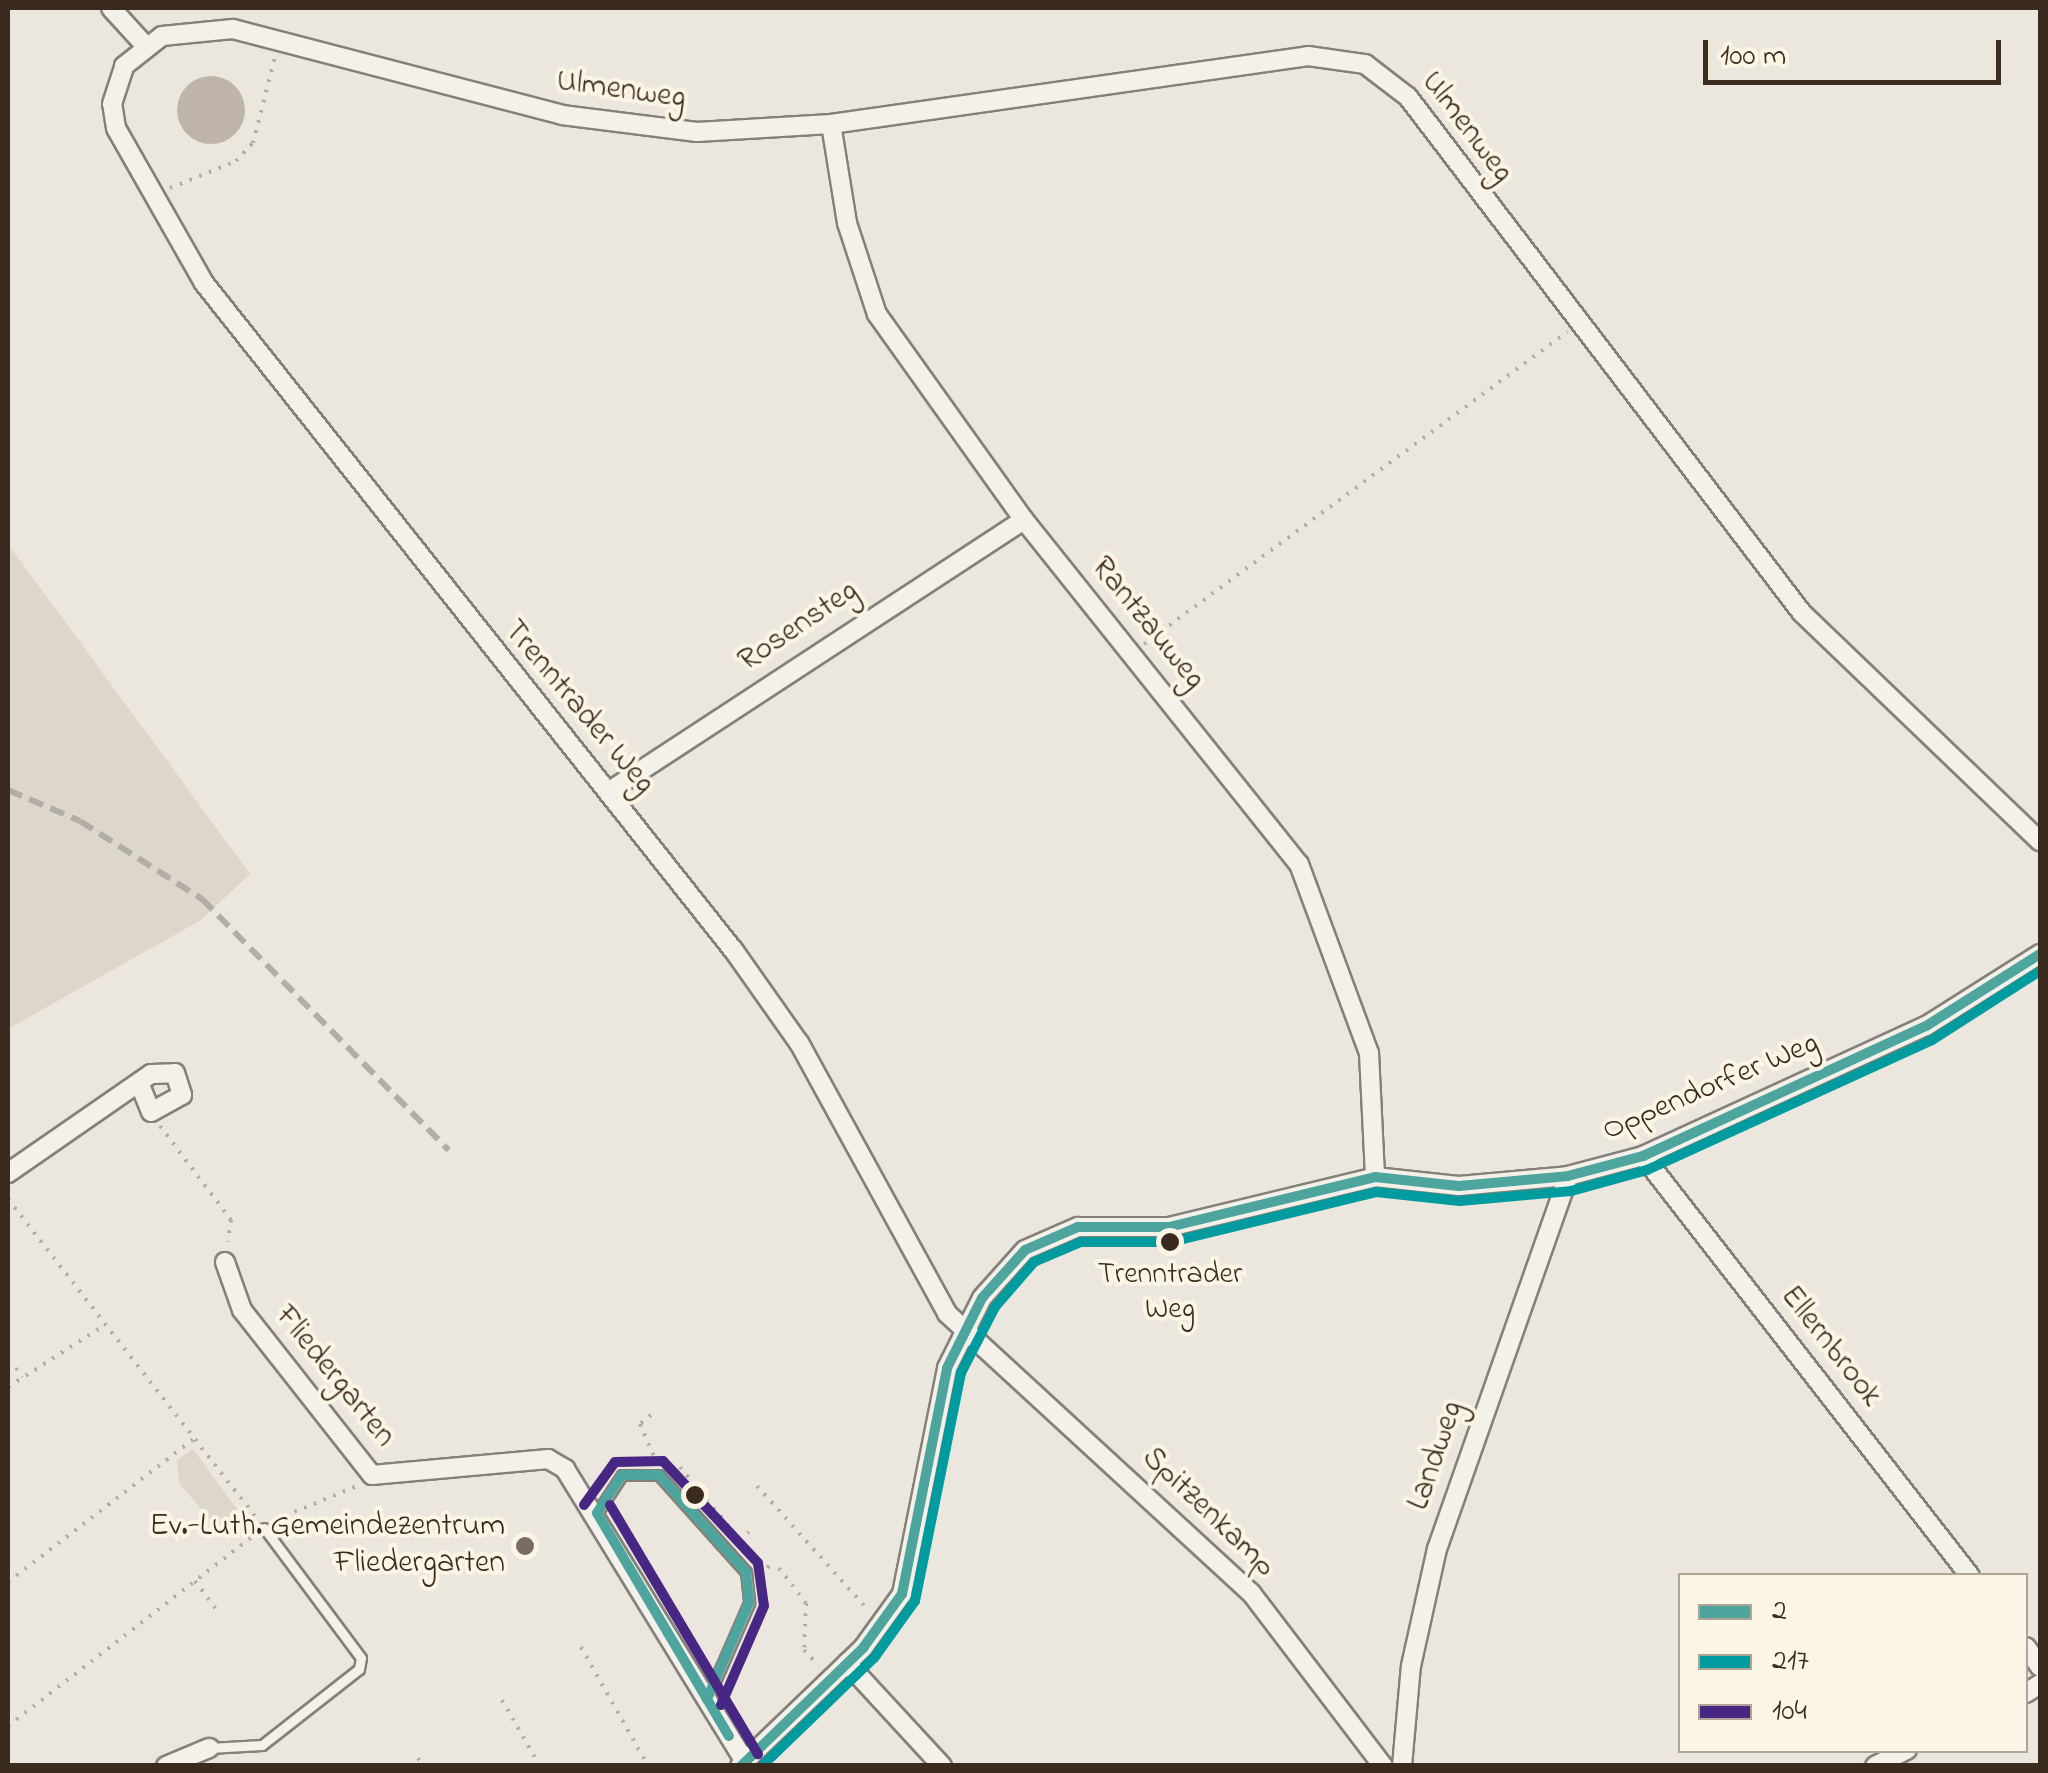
<!DOCTYPE html>
<html>
<head>
<meta charset="utf-8">
<style>
	body { margin:0 }
	#map { position:relative; width:2048px; height:1773px; overflow:hidden; background:#ebe7de; font-family:"Indie Flower",sans-serif }
	div>[style] { position:absolute }
	.green>* { inset:0; background:#ddd6ca }
	.water>* { inset:0; background:#beb5a8 }
	.round { border-radius:50% }
	.path>* { height:4px; margin-top:-2px; transform-origin:0; background:repeating-linear-gradient(90deg,#b1ada7 0 2.5px,transparent 0 10.5px) }
	.roads { filter:drop-shadow(2px 0 #858079) drop-shadow(-2px 0 #858079) drop-shadow(0 2px #858079) drop-shadow(0 -2px #858079) }
	.lane>* { height:9px; margin:-4.5px; padding:0 4.5px; transform-origin:4.5px; border-radius:4.5px; background:#f4f0ea }
	.street>* { height:18px; margin:-9px; padding:0 9px; transform-origin:9px; border-radius:9px; background:#f4f0ea }
	.rail>* { height:6px; margin-top:-3px; transform-origin:0; background:repeating-linear-gradient(90deg,#b1ada7 0 15px,transparent 0 23px) }
	.bus-1>* { height:10px; margin:-5px; padding:0 5px; transform-origin:5px; border-radius:5px; background:#4da59e }
	.bus-2>* { height:10px; margin:-5px; padding:0 5px; transform-origin:5px; border-radius:5px; background:#009b9f }
	.bus-3>* { height:10px; margin:-5px; padding:0 5px; transform-origin:5px; border-radius:5px; background:#482683 }
	.dots>* { width:28px; height:28px; translate:-50% -50%; box-sizing:border-box; border:5px solid #fcf5e5; border-radius:50% }
	span { translate:-50% -50%; white-space:nowrap; text-align:center; line-height:1.15; -webkit-text-stroke:8px #fcf5e5; paint-order:stroke }
	.bus-label { font-size:30px; color:#3b2a1e }
	.street-label { font-size:32px; color:#3b2a1e }
	.poi-label { font-size:32px; color:#3b2a1e }
	.right { translate:-100% -50%; text-align:right }
	.frame { position:absolute; inset:0; border:10px solid #3b2a1e; pointer-events:none }
	.legend { position:absolute; left:1678px; top:1573px; width:350px; height:180px; box-sizing:border-box; background:#fcf5e5; border:2px solid #afa495; margin:0; padding:12px 18px; list-style:none; font-size:30px; color:#3b2a1e }
	.legend li { display:flex; align-items:center; gap:20px; height:50px }
	.legend b { width:50px; border:2px solid #afa495 }
	.scale { position:absolute; left:1703px; top:40px; width:298px; height:45px; box-sizing:border-box; border:5px solid #3b2a1e; border-top:0; padding-left:12px; font-size:30px; line-height:35px; white-space:nowrap; color:#3b2a1e; -webkit-text-stroke:8px #fcf5e5; paint-order:stroke }
</style>
</head>
<body>
<div id="map">
	<div class="green">
		<div style="clip-path:polygon(8px 544px,250px 874px,201px 920px,8px 1029px)"></div>
		<div style="clip-path:polygon(193px 1449px,245px 1520px,224px 1536px,179px 1483px,177px 1460px)"></div>
	</div>
	<div class="water">
		<div class="round" style="left:177px;top:76px;width:68px;height:68px"></div>
	</div>
	<div class="path">
		<div style="left:170px;top:188px;width:71px;rotate:-22.2deg"></div>
		<div style="left:236px;top:161px;width:25px;rotate:-47deg"></div>
		<div style="left:253px;top:143px;width:89px;rotate:-75.7deg"></div>
		<div style="left:1144px;top:644px;width:526px;rotate:-36.41deg"></div>
		<div style="left:160px;top:1126px;width:118px;rotate:52.9deg"></div>
		<div style="left:231px;top:1220px;width:22px;rotate:98deg"></div>
		<div style="left:8px;top:1199px;width:405px;rotate:52.1deg"></div>
		<div style="left:16px;top:1368px;width:11px;rotate:56deg"></div>
		<div style="left:8px;top:1387px;width:115px;rotate:-32.6deg"></div>
		<div style="left:651px;top:1415px;width:14px;rotate:141deg"></div>
		<div style="left:640px;top:1424px;width:40px;rotate:66.6deg"></div>
		<div style="left:673px;top:1470px;width:8px;rotate:-23deg"></div>
		<div style="left:680px;top:1467px;width:94px;rotate:50.6deg"></div>
		<div style="left:740px;top:1540px;width:12px;rotate:-42deg"></div>
		<div style="left:757px;top:1486px;width:165px;rotate:48.2deg"></div>
		<div style="left:275px;top:1520px;width:89px;rotate:-22.5deg"></div>
		<div style="left:779px;top:1568px;width:44px;rotate:52.4deg"></div>
		<div style="left:806px;top:1603px;width:47px;rotate:92.4deg"></div>
		<div style="left:804px;top:1650px;width:21px;rotate:47deg"></div>
		<div style="left:760px;top:1575px;width:20px;rotate:-45deg"></div>
		<div style="left:195px;top:1581px;width:40px;rotate:53deg"></div>
		<div style="left:8px;top:1582px;width:235px;rotate:-37.6deg"></div>
		<div style="left:581px;top:1647px;width:137px;rotate:60.6deg"></div>
		<div style="left:502px;top:1700px;width:76px;rotate:60.1deg"></div>
		<div style="left:8px;top:1726px;width:309px;rotate:-37.8deg"></div>
		<div style="left:418px;top:1758px;width:10px;rotate:53deg"></div>
	</div>
	<div class="roads">
		<div class="lane">
			<div style="left:597px;top:1513px;width:45px;rotate:-56.7deg"></div>
			<div style="left:622px;top:1475px;width:37px"></div>
			<div style="left:659px;top:1475px;width:130px;rotate:48.1deg"></div>
			<div style="left:746px;top:1572px;width:31px;rotate:84deg"></div>
			<div style="left:749px;top:1603px;width:105px;rotate:113.6deg"></div>
			<div style="left:209px;top:1748px;width:53px;rotate:-3.2deg"></div>
			<div style="left:262px;top:1745px;width:123px;rotate:-38.1deg"></div>
			<div style="left:359px;top:1669px;width:11px;rotate:-80deg"></div>
			<div style="left:361px;top:1658px;width:162px;rotate:-126.7deg"></div>
		</div>
		<div class="street">
			<div style="left:111px;top:8px;width:47px;rotate:47.6deg"></div>
			<div style="left:831px;top:124px;width:100px;rotate:80.8deg"></div>
			<div style="left:847px;top:223px;width:96px;rotate:71.8deg"></div>
			<div style="left:877px;top:314px;width:253px;rotate:54.5deg"></div>
			<div style="left:1024px;top:520px;width:440px;rotate:51.4deg"></div>
			<div style="left:1299px;top:864px;width:202px;rotate:69.7deg"></div>
			<div style="left:1369px;top:1053px;width:124px;rotate:87.2deg"></div>
			<div style="left:611px;top:790px;width:493px;rotate:-33.2deg"></div>
			<div style="left:1643px;top:1156px;width:532px;rotate:52.1deg"></div>
			<div style="left:8px;top:1173px;width:174px;rotate:-34.7deg"></div>
			<div style="left:151px;top:1074px;width:24px;rotate:-2deg"></div>
			<div style="left:175px;top:1073px;width:23px;rotate:72deg"></div>
			<div style="left:182px;top:1095px;width:35px;rotate:151deg"></div>
			<div style="left:151px;top:1112px;width:31px;rotate:-112deg"></div>
			<div style="left:225px;top:1262px;width:51px;rotate:70.5deg"></div>
			<div style="left:242px;top:1310px;width:210px;rotate:51.8deg"></div>
			<div style="left:372px;top:1475px;width:177px;rotate:-5.2deg"></div>
			<div style="left:548px;top:1459px;width:20px;rotate:30deg"></div>
			<div style="left:565px;top:1469px;width:344px;rotate:58.4deg"></div>
			<div style="left:2026px;top:1647px;width:24px;rotate:55deg"></div>
			<div style="left:847px;top:1663px;width:140px;rotate:47.3deg"></div>
			<div style="left:2026px;top:1693px;width:17px;rotate:-33deg"></div>
			<div style="left:166px;top:1766px;width:47px;rotate:-22.7deg"></div>
			<div style="left:740px;top:1766px;width:170px;rotate:-43.8deg"></div>
			<div style="left:863px;top:1648px;width:67px;rotate:-54.2deg"></div>
			<div style="left:902px;top:1594px;width:230px;rotate:-78.7deg"></div>
			<div style="left:947px;top:1368px;width:78px;rotate:-63.4deg"></div>
			<div style="left:982px;top:1298px;width:64px;rotate:-48.1deg"></div>
			<div style="left:1025px;top:1250px;width:58px;rotate:-23.5deg"></div>
			<div style="left:1078px;top:1227px;width:91px"></div>
			<div style="left:1169px;top:1227px;width:212px;rotate:-13.6deg"></div>
			<div style="left:1375px;top:1177px;width:84px;rotate:6.1deg"></div>
			<div style="left:1459px;top:1186px;width:109px;rotate:-5.2deg"></div>
			<div style="left:1568px;top:1176px;width:78px;rotate:-14.9deg"></div>
			<div style="left:1643px;top:1156px;width:311px;rotate:-24.7deg"></div>
			<div style="left:1926px;top:1026px;width:135px;rotate:-32.3deg"></div>
			<div style="left:1383px;top:1766px;width:218px;rotate:-127.3deg"></div>
			<div style="left:1251px;top:1593px;width:413px;rotate:-137.4deg"></div>
			<div style="left:947px;top:1313px;width:308px;rotate:-118.7deg"></div>
			<div style="left:799px;top:1043px;width:113px;rotate:-125.2deg"></div>
			<div style="left:734px;top:951px;width:853px;rotate:-128.43deg"></div>
			<div style="left:204px;top:283px;width:178px;rotate:-119.6deg"></div>
			<div style="left:116px;top:128px;width:24px;rotate:-99deg"></div>
			<div style="left:112px;top:104px;width:40px;rotate:-72deg"></div>
			<div style="left:124px;top:66px;width:48px;rotate:-38.3deg"></div>
			<div style="left:162px;top:36px;width:71px;rotate:-5.6deg"></div>
			<div style="left:233px;top:29px;width:340px;rotate:14.6deg"></div>
			<div style="left:562px;top:115px;width:136px;rotate:7.2deg"></div>
			<div style="left:697px;top:132px;width:134px;rotate:-3.4deg"></div>
			<div style="left:831px;top:124px;width:482px;rotate:-8.1deg"></div>
			<div style="left:1308px;top:56px;width:58px;rotate:8deg"></div>
			<div style="left:1365px;top:64px;width:54px;rotate:37.5deg"></div>
			<div style="left:1408px;top:97px;width:649px;rotate:52.64deg"></div>
			<div style="left:1802px;top:613px;width:330px;rotate:43.8deg"></div>
			<div style="left:1402px;top:1766px;width:100px;rotate:-84.9deg"></div>
			<div style="left:1411px;top:1666px;width:120px;rotate:-77.5deg"></div>
			<div style="left:1437px;top:1549px;width:395px;rotate:-70.6deg"></div>
			<div style="left:1875px;top:1766px;width:36px;rotate:-27deg"></div>
		</div>
	</div>
	<div class="rail">
		<div style="left:8px;top:790px;width:78px;rotate:23.3deg"></div>
		<div style="left:80px;top:821px;width:145px;rotate:32.6deg"></div>
		<div style="left:202px;top:899px;width:352px;rotate:45.5deg"></div>
	</div>
	<div class="bus-1">
		<div style="left:597px;top:1513px;width:45px;rotate:-56.7deg"></div>
		<div style="left:622px;top:1475px;width:37px"></div>
		<div style="left:659px;top:1475px;width:130px;rotate:48.1deg"></div>
		<div style="left:746px;top:1572px;width:31px;rotate:84deg"></div>
		<div style="left:749px;top:1603px;width:105px;rotate:113.6deg"></div>
		<div style="left:597px;top:1513px;width:259px;rotate:59.4deg"></div>
		<div style="left:741px;top:1766px;width:170px;rotate:-44deg"></div>
		<div style="left:863px;top:1648px;width:67px;rotate:-54.2deg"></div>
		<div style="left:902px;top:1594px;width:230px;rotate:-78.7deg"></div>
		<div style="left:947px;top:1368px;width:78px;rotate:-63.4deg"></div>
		<div style="left:982px;top:1298px;width:64px;rotate:-48.1deg"></div>
		<div style="left:1025px;top:1250px;width:58px;rotate:-23.5deg"></div>
		<div style="left:1078px;top:1227px;width:91px"></div>
		<div style="left:1169px;top:1227px;width:212px;rotate:-13.6deg"></div>
		<div style="left:1375px;top:1177px;width:84px;rotate:6.1deg"></div>
		<div style="left:1459px;top:1186px;width:109px;rotate:-5.2deg"></div>
		<div style="left:1568px;top:1176px;width:78px;rotate:-14.9deg"></div>
		<div style="left:1643px;top:1156px;width:311px;rotate:-24.7deg"></div>
		<div style="left:1926px;top:1026px;width:135px;rotate:-32.3deg"></div>
	</div>
	<div class="bus-2">
		<div style="left:762px;top:1766px;width:156px;rotate:-44deg"></div>
		<div style="left:874px;top:1658px;width:70px;rotate:-54.3deg"></div>
		<div style="left:915px;top:1601px;width:233px;rotate:-78.6deg"></div>
		<div style="left:961px;top:1373px;width:74px;rotate:-62.7deg"></div>
		<div style="left:995px;top:1307px;width:60px;rotate:-49.1deg"></div>
		<div style="left:1034px;top:1262px;width:51px;rotate:-23.1deg"></div>
		<div style="left:1081px;top:1242px;width:90px"></div>
		<div style="left:1171px;top:1242px;width:211px;rotate:-13.7deg"></div>
		<div style="left:1376px;top:1192px;width:84px;rotate:6.1deg"></div>
		<div style="left:1460px;top:1201px;width:111px;rotate:-5.1deg"></div>
		<div style="left:1571px;top:1191px;width:79px;rotate:-15.4deg"></div>
		<div style="left:1647px;top:1170px;width:313px;rotate:-24.5deg"></div>
		<div style="left:1932px;top:1040px;width:128px;rotate:-32.6deg"></div>
	</div>
	<div class="bus-3">
		<div style="left:584px;top:1505px;width:53px;rotate:-54.2deg"></div>
		<div style="left:615px;top:1462px;width:48px;rotate:-1.2deg"></div>
		<div style="left:663px;top:1461px;width:139px;rotate:47deg"></div>
		<div style="left:758px;top:1563px;width:43px;rotate:82.1deg"></div>
		<div style="left:764px;top:1606px;width:108px;rotate:113.5deg"></div>
		<div style="left:610px;top:1505px;width:290px;rotate:59.3deg"></div>
	</div>
	<div class="dots">
		<div style="left:1170px;top:1242px;background:#3b2a1e"></div>
		<div style="left:695px;top:1495px;background:#3b2a1e"></div>
		<div style="left:525px;top:1546px;background:#796c61"></div>
	</div>
	<div class="bus-label">
		<span style="left:1170px;top:1292px">Trenntrader<br>Weg</span>
	</div>
	<div class="street-label">
		<span style="left:621px;top:91px;rotate:8deg">Ulmenweg</span>
		<span style="left:1466px;top:128px;rotate:53deg">Ulmenweg</span>
		<span style="left:1147px;top:624px;rotate:51deg">Rantzauweg</span>
		<span style="left:799px;top:627px;rotate:-34deg">Rosensteg</span>
		<span style="left:578px;top:708px;rotate:50deg">Trenntrader Weg</span>
		<span style="left:1711px;top:1088px;rotate:-23deg">Oppendorfer Weg</span>
		<span style="left:1830px;top:1347px;rotate:52deg">Ellernbrook</span>
		<span style="left:334px;top:1377px;rotate:51deg">Fliedergarten</span>
		<span style="left:1437px;top:1456px;rotate:-71deg">Landweg</span>
		<span style="left:1208px;top:1513px;rotate:44deg">Spitzenkamp</span>
	</div>
	<div class="poi-label">
		<span class="right" style="left:505px;top:1546px">Ev.-Luth. Gemeindezentrum<br>Fliedergarten</span>
	</div>
	<div class="frame"></div>
	<ul class="legend">
	<li><b style="height:12px;background:#4da59e"></b>2</li>
	<li><b style="height:12px;background:#009b9f"></b>217</li>
	<li><b style="height:12px;background:#482683"></b>104</li>
	</ul>
	<div class="scale">100 m</div>
</div>
</body>
</html>
